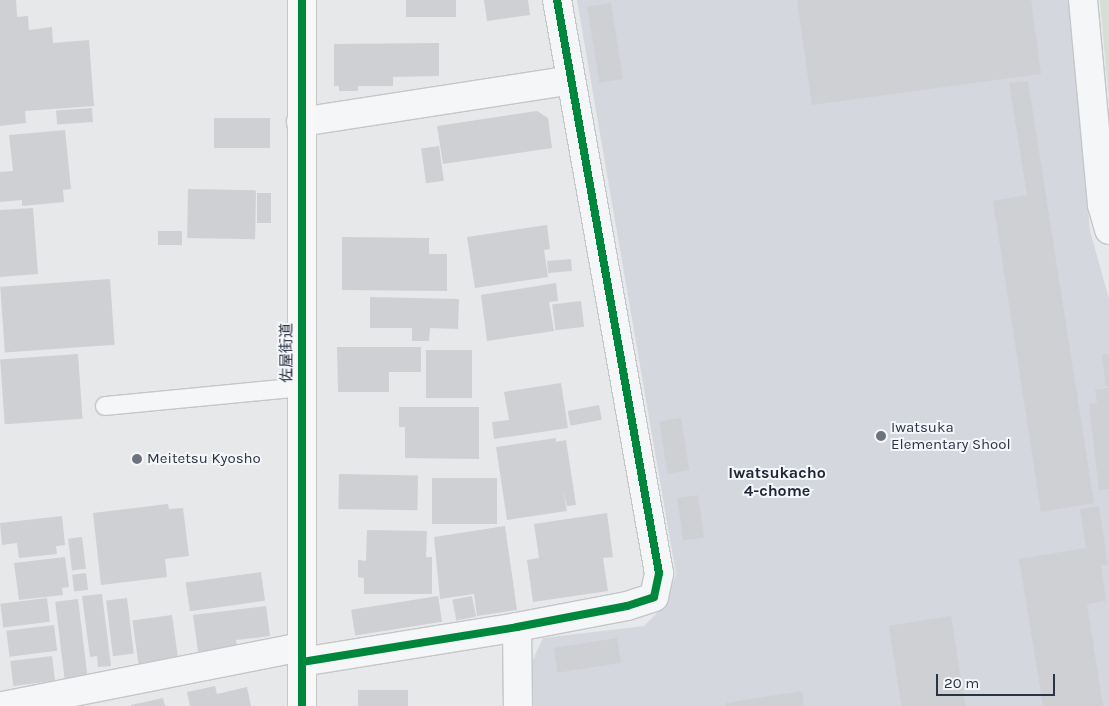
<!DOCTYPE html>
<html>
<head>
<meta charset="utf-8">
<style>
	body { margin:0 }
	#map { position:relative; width:1109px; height:706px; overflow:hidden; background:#e6e8ea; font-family:Karla,"Noto Sans JP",sans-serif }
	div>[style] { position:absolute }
	.built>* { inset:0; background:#d4d7dd }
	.green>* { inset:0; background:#d6ded6 }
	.building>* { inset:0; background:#ced0d3; transform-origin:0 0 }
	.roads { filter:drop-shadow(1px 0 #c4c6c8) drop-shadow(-1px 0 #c4c6c8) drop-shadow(0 1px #c4c6c8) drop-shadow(0 -1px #c4c6c8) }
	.lane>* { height:18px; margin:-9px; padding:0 9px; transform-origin:9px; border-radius:9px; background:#f5f6f7 }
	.street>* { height:28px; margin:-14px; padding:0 14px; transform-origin:14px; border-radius:14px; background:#f5f6f7 }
	.secondary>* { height:28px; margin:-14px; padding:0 14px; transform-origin:14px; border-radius:14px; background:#f8f8f8 }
	.cycleway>* { height:8px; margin:-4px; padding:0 4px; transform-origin:4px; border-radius:4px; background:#00873e }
	.dots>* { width:14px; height:14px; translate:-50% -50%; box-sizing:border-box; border:2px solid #f4f6f9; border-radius:50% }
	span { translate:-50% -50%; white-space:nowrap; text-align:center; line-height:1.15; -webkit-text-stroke:4px #f4f6f9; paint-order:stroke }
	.street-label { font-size:15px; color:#2b3445 }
	.poi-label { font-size:15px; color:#2b3445 }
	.left { translate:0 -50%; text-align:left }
	.neighbourhood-label { font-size:16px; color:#1d2536; font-weight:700 }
	.scale { position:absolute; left:936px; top:674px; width:119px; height:22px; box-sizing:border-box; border:2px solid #2b3445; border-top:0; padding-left:6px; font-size:15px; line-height:18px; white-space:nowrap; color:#2b3445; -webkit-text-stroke:4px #f4f6f9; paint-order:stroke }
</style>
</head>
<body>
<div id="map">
	<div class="built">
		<div style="clip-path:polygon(577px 0,1069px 0,1090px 231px,1109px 299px,1109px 706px,532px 706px,531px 664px,543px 638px,644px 626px,665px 605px,676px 574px)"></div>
	</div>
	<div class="green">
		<div style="clip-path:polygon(1100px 0,1109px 0,1109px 103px)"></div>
	</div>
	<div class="building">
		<div style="clip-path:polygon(0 0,16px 0,17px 17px,28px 16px,29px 30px,52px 27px,53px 43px,89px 40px,94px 106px,25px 111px,26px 123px,0 126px)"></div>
		<div style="left:406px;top:0;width:50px;height:17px"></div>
		<div style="clip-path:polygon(484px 0,528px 0,530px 15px,487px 21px)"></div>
		<div style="clip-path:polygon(797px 0,1031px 0,1041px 74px,812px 105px)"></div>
		<div style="left:611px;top:3px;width:77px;height:24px;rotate:81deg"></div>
		<div style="clip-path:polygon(439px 43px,439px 76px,393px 77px,393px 86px,358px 86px,358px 91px,339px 91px,339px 86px,334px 86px,334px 44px)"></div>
		<div style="clip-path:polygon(1028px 81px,1094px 503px,1041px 512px,993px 201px,1027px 195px,1009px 83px)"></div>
		<div style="left:92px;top:108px;width:14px;height:36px;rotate:86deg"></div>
		<div style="clip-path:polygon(537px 111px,548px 118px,552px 148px,443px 164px,437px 126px)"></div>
		<div style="left:214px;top:118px;width:56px;height:30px"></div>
		<div style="clip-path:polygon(65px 130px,71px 189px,63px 190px,64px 202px,22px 206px,22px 200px,0 202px,0 172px,13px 171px,9px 135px)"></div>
		<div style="left:439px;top:146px;width:35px;height:18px;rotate:82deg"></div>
		<div style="left:188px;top:189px;width:68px;height:49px;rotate:1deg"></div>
		<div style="left:257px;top:193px;width:14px;height:30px"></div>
		<div style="clip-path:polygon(33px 208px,38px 274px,0 277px,0 210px)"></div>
		<div style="clip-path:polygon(547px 225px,550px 249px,544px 250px,548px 277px,475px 288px,467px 237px)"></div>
		<div style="left:158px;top:231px;width:24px;height:14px"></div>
		<div style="clip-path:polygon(342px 237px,429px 238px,429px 254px,447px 254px,447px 291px,342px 290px)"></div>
		<div style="left:571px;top:259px;width:12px;height:24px;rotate:85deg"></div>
		<div style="left:110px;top:279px;width:66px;height:110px;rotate:86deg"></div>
		<div style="clip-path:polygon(556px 283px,558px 301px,549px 302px,554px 331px,487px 341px,481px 295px)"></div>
		<div style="clip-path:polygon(370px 297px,459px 299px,458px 329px,430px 328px,429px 341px,412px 341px,412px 328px,370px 328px)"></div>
		<div style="left:581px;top:301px;width:26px;height:29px;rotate:83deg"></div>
		<div style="clip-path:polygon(337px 347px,421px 347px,421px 372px,389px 372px,389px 392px,338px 392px)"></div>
		<div style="left:426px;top:350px;width:46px;height:48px"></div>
		<div style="left:78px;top:354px;width:65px;height:78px;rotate:86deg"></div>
		<div style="clip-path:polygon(1109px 354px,1109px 386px,1106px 387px,1102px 355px)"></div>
		<div style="clip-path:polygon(561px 383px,568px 428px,494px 439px,492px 422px,509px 420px,504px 392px)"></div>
		<div style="clip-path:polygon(1109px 388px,1109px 489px,1099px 490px,1089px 404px,1097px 403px,1095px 390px)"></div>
		<div style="left:599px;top:405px;width:15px;height:32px;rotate:79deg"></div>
		<div style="clip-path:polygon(399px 407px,479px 407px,479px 459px,405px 458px,405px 427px,399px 427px)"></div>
		<div style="left:681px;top:418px;width:53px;height:22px;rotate:81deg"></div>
		<div style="clip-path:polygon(556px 438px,556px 442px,566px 440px,576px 505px,567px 506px,563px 489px,567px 511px,507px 520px,496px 447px)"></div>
		<div style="left:339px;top:474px;width:79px;height:35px;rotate:1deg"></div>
		<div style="left:432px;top:478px;width:65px;height:46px"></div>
		<div style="left:698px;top:495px;width:43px;height:21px;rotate:82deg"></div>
		<div style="clip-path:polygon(168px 504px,169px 509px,183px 508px,189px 556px,165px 559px,167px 577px,101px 585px,93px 513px)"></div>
		<div style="clip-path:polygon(1099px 506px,1108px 565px,1101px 565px,1106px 601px,1087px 604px,1103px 706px,1043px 706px,1019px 559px,1086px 548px,1080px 509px)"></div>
		<div style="clip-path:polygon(607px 513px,613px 557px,603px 558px,608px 591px,533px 602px,527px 560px,539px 558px,534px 524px)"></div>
		<div style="clip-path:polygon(62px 516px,65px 545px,56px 546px,57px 554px,19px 558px,17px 543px,2px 545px,0 523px)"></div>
		<div style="clip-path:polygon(505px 526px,517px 610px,477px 616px,474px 594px,440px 599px,434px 537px)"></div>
		<div style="clip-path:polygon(367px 530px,427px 531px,426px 557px,432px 557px,432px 594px,364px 594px,364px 578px,358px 577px,358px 560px,366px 561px)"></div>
		<div style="left:82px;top:537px;width:32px;height:14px;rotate:83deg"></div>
		<div style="clip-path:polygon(65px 557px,69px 587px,62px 588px,63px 595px,19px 600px,14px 563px)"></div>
		<div style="left:261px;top:572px;width:29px;height:76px;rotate:82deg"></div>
		<div style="left:86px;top:573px;width:17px;height:14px;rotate:83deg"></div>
		<div style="clip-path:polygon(102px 594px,111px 666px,98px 667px,97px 656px,90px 657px,82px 596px)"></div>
		<div style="left:438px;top:596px;width:26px;height:88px;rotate:81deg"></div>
		<div style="left:472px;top:596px;width:21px;height:20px;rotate:79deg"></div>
		<div style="left:47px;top:598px;width:24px;height:47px;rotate:83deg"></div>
		<div style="left:127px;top:598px;width:56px;height:21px;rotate:83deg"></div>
		<div style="left:78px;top:599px;width:78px;height:23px;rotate:83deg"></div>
		<div style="clip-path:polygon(266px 606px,270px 636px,236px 640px,237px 647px,198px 652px,193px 615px)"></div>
		<div style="left:172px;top:615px;width:44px;height:40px;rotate:82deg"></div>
		<div style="left:951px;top:616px;width:91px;height:63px;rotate:81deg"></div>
		<div style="left:54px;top:625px;width:26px;height:48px;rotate:83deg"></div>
		<div style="left:617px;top:638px;width:25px;height:64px;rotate:81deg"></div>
		<div style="left:52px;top:656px;width:25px;height:42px;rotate:83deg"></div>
		<div style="clip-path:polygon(215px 686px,217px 694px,247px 687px,251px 706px,190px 706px,187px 692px)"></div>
		<div style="left:358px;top:690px;width:50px;height:16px"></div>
		<div style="clip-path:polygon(802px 691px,804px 706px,726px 706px,726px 703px)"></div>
		<div style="clip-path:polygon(163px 698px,165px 706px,131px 706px,131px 705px)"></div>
	</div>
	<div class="roads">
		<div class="lane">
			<div style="left:105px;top:406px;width:197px;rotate:-5.5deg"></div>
		</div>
		<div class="street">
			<div style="left:1083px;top:0;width:206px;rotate:84.7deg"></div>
			<div style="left:1102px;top:205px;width:26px;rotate:74deg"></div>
			<div style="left:301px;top:122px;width:273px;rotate:-8.8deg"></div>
			<div style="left:517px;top:627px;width:79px;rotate:89.3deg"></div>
			<div style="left:302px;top:662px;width:218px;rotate:-9.2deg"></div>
			<div style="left:517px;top:627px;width:112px;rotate:-10.8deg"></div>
			<div style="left:627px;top:606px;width:28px;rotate:-18deg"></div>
			<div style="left:654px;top:597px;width:25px;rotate:-78deg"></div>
			<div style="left:659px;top:573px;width:582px;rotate:-100.09deg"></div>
			<div style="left:3px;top:706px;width:304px;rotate:-11.2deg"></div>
		</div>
		<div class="secondary">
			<div style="left:302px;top:706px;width:706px;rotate:-90deg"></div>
		</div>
	</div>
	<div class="cycleway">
		<div style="left:302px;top:662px;width:218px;rotate:-9.2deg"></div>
		<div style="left:517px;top:627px;width:112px;rotate:-10.8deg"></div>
		<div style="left:627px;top:606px;width:28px;rotate:-18deg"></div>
		<div style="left:654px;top:597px;width:25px;rotate:-78deg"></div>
		<div style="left:659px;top:573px;width:582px;rotate:-100.09deg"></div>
		<div style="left:302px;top:706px;width:706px;rotate:-90deg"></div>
	</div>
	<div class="dots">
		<div style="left:881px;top:436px;background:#6c737f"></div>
		<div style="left:137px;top:459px;background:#6c737f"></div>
	</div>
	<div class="street-label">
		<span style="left:287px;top:353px;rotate:-90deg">佐屋街道</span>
	</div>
	<div class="poi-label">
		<span class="left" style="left:891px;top:436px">Iwatsuka<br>Elementary Shool</span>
		<span class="left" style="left:147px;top:459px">Meitetsu Kyosho</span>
	</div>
	<div class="neighbourhood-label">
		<span style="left:777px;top:482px">Iwatsukacho<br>4-chome</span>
	</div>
	<div class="scale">20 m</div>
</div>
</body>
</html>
